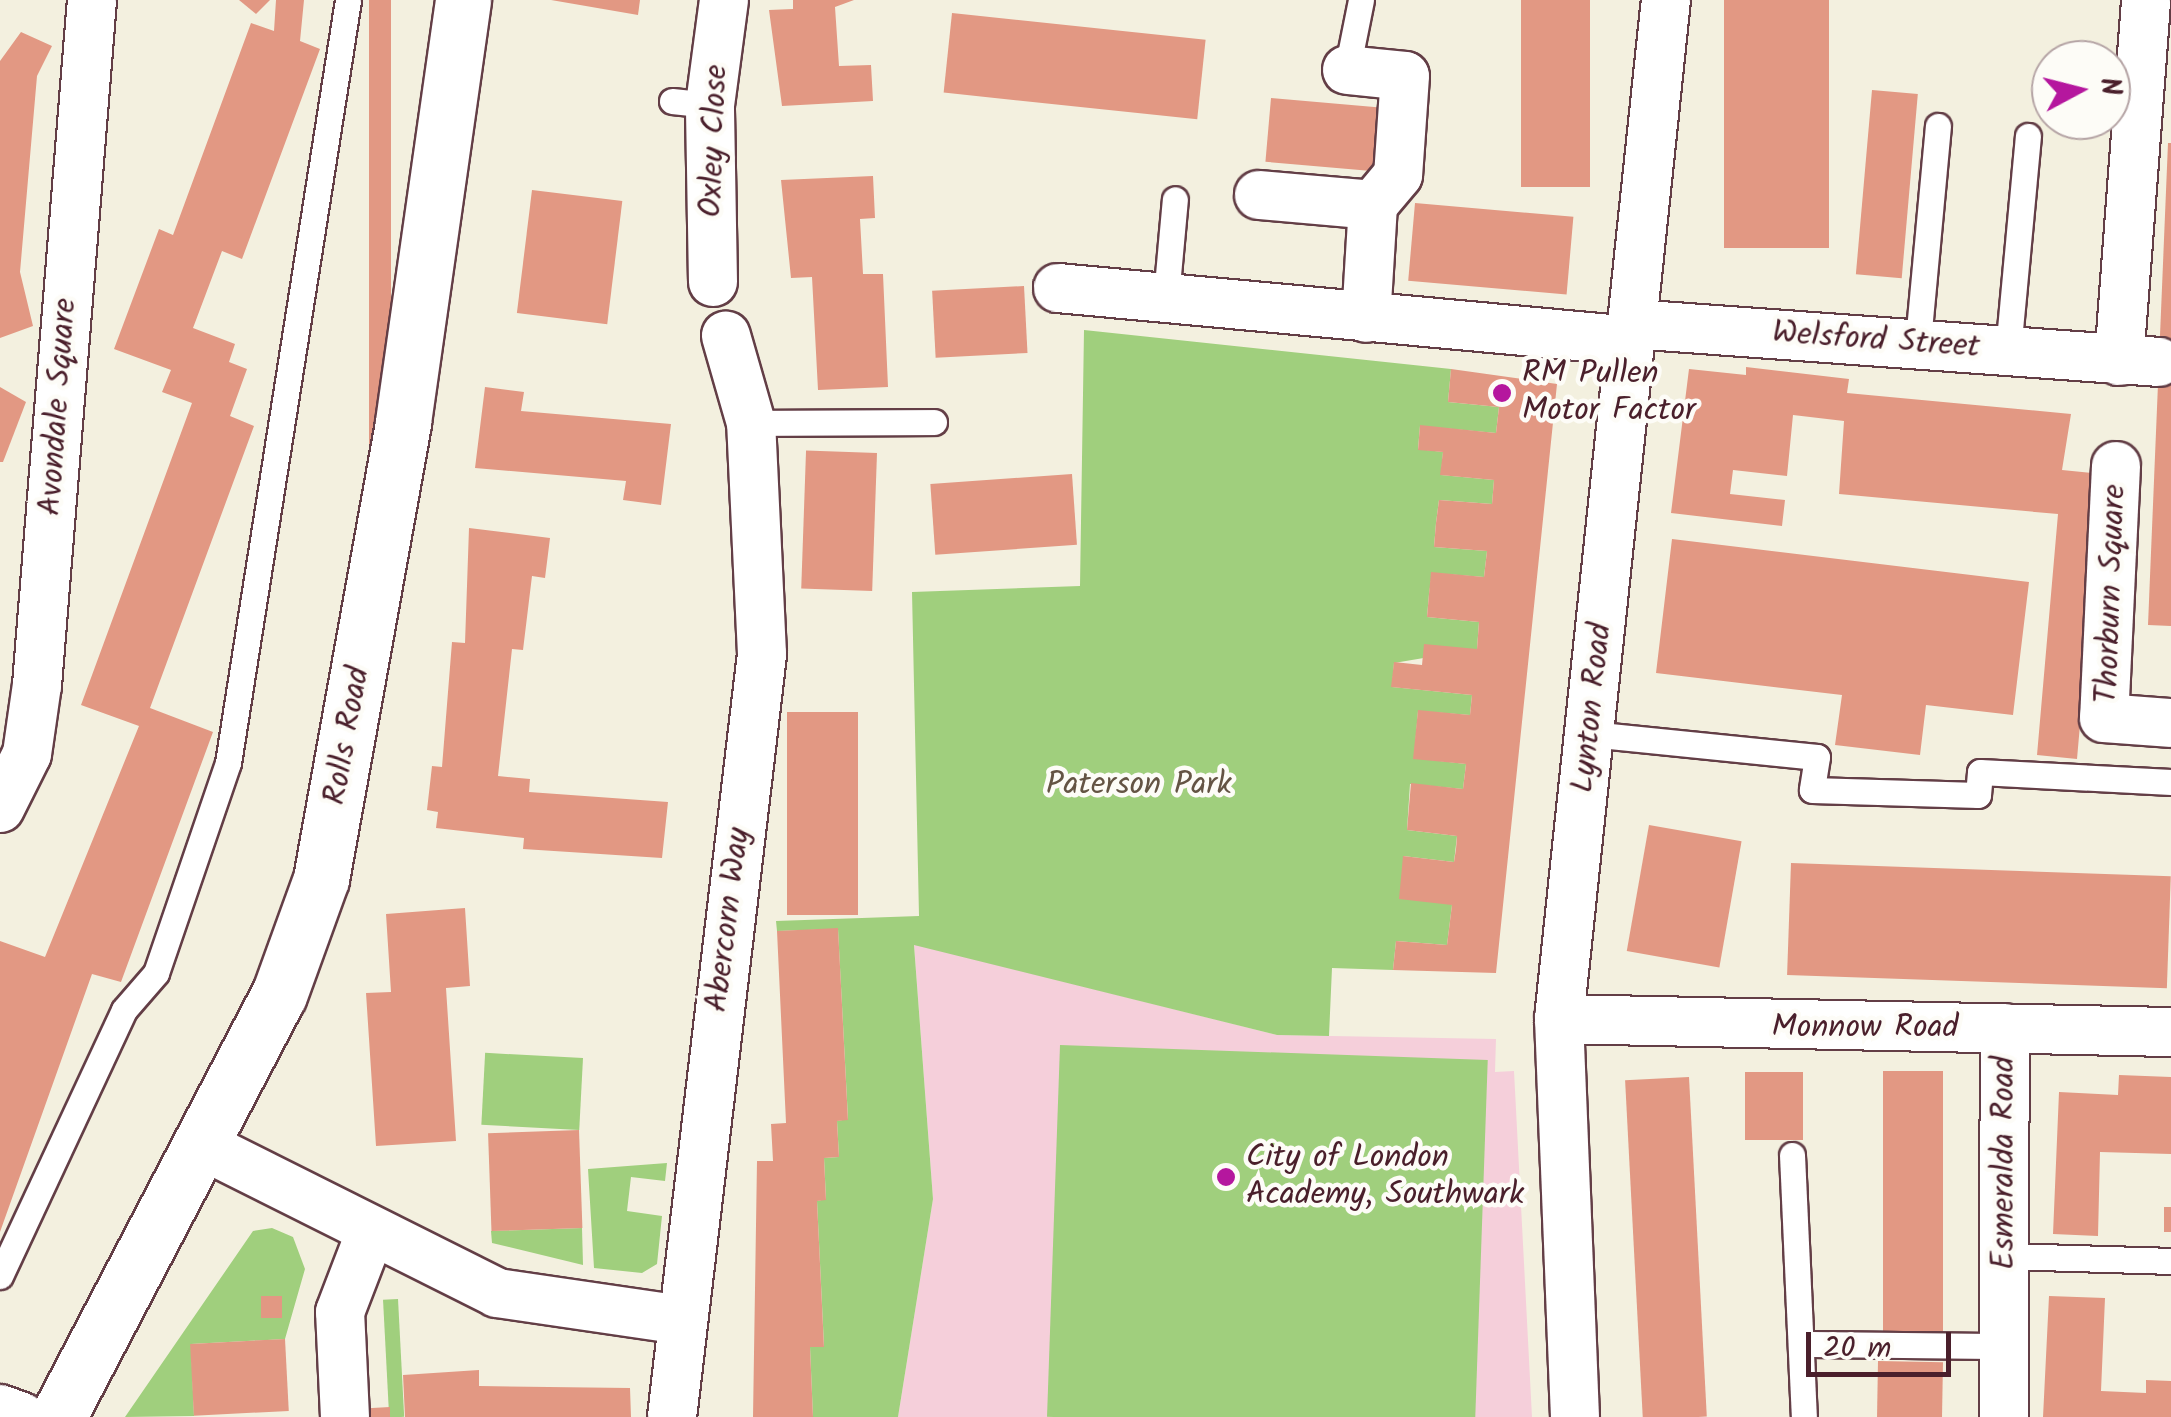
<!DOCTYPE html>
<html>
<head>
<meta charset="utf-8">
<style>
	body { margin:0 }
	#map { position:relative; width:2171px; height:1417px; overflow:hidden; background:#f3f0df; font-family:Kalam,sans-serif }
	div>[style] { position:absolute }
	.built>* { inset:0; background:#f5cfda }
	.green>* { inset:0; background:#a0cf7d; transform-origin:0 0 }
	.building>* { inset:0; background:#e29883; transform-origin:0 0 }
	.roads { filter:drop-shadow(2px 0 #633e46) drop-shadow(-2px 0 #633e46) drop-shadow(0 2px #633e46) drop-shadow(0 -2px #633e46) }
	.lane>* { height:25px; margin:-12.5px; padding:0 12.5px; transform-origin:12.5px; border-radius:12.5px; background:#fff }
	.street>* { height:48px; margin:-24px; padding:0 24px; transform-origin:24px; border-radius:24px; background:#fff }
	.secondary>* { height:55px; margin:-27.5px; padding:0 27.5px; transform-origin:27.5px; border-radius:27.5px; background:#fff }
	.dots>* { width:28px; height:28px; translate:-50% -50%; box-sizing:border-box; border:5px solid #fdfcf7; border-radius:50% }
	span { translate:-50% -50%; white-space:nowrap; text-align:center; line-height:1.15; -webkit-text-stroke:9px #fdfcf7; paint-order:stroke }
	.street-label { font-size:32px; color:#4a1f2b }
	.poi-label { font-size:32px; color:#4a1f2b }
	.left { translate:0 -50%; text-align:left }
	.park-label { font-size:32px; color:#645444 }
	.north { position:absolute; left:2031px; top:40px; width:100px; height:100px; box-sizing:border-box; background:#fdfcf7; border:2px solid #b5a4a5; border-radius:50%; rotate:83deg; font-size:28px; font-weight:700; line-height:40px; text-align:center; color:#4a1f2b }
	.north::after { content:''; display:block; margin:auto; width:35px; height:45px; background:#b5179e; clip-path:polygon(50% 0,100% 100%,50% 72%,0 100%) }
	.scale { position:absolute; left:1806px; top:1332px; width:145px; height:45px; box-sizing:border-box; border:5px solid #4a1f2b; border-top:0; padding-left:12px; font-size:30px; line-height:35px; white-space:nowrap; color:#4a1f2b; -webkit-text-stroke:8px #fdfcf7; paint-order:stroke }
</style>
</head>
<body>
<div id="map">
	<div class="built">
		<div style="clip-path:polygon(914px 944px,1277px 1035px,1496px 1039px,1495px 1072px,1514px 1071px,1532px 1417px,898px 1417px,933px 1199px)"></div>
	</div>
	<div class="green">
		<div style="clip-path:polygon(1084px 330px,1451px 369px,1448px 402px,1499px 407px,1496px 433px,1420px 426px,1418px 449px,1443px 452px,1441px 475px,1494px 480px,1492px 504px,1439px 500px,1436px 523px,1434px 547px,1487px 551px,1484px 577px,1432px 573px,1429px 594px,1427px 617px,1479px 622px,1477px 649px,1394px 663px,1392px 687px,1472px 695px,1470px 715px,1418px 711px,1414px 758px,1466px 764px,1463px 789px,1410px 784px,1407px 830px,1457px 836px,1454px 862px,1403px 856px,1452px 905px,1447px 945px,1396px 941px,1393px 970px,1332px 968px,1329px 1036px,1277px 1035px,914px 945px,933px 1199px,898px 1417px,813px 1417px,810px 1347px,824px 1346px,817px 1201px,826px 1199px,824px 1158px,839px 1157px,837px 1121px,848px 1119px,838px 929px,777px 931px,776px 921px,919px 916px,912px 592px,1080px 586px)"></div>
		<div style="left:1060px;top:1045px;width:428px;height:372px;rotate:2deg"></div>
		<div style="left:583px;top:1058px;width:72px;height:98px;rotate:93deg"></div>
		<div style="clip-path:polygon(667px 1163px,665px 1181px,631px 1177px,627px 1211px,662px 1216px,657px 1264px,642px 1273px,594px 1268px,588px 1169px)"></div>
		<div style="clip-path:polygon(272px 1228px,293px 1237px,305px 1269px,285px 1339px,191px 1344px,194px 1416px,125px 1417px,253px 1231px)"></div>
		<div style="clip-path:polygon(582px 1228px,583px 1265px,492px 1243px,491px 1231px)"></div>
		<div style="left:398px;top:1299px;width:118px;height:15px;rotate:87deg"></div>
	</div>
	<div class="building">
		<div style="clip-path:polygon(239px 0,270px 0,256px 14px)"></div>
		<div style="clip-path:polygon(276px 0,304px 0,300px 41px,320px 49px,242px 259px,222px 251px,193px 328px,235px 344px,229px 362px,247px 369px,230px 416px,254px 426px,150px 708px,213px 732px,121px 982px,92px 974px,0 1232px,0 941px,45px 957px,139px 726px,81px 705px,192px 403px,162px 392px,171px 370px,114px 349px,159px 229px,173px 235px,251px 23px,274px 31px)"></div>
		<div style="left:369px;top:0;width:22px;height:640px"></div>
		<div style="clip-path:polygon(551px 0,640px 0,638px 15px)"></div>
		<div style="clip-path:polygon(793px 0,854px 0,835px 7px,839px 66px,871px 65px,873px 101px,782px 106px,769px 10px,793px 9px)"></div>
		<div style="left:1521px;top:0;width:69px;height:187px"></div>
		<div style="left:1724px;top:0;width:105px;height:248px"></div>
		<div style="left:952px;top:13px;width:255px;height:80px;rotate:6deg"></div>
		<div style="clip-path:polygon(21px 32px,52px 46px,37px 76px,20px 272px,33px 326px,0 338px,0 61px)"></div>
		<div style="left:1872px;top:90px;width:46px;height:185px;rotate:5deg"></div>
		<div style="left:1271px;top:98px;width:118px;height:64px;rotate:5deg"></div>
		<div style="clip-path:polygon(2168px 143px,2171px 143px,2171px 626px,2148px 625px)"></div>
		<div style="clip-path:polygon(873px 176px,875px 218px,860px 219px,863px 274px,883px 274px,888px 387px,818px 390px,812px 277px,791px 278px,781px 180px)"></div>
		<div style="left:532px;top:190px;width:91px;height:124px;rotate:7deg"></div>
		<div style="left:1415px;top:203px;width:159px;height:78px;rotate:5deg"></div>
		<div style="left:1024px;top:286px;width:67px;height:92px;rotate:87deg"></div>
		<div style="clip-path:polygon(1746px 367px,1849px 379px,1847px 393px,2071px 414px,2062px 470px,2102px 474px,2077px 759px,2037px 755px,2058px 514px,1839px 494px,1844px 421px,1793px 415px,1787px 476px,1733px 470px,1730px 494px,1785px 500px,1782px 526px,1671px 513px,1689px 369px,1746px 375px)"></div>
		<div style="clip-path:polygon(1451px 369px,1557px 384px,1496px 973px,1393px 970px,1396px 941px,1447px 945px,1452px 905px,1399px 899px,1403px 856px,1454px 862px,1456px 849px,1457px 836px,1407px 830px,1411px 783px,1463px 789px,1466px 764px,1413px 759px,1418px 710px,1470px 715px,1472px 695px,1391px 687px,1394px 662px,1422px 665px,1424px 644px,1477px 649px,1479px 622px,1427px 617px,1429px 594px,1431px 572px,1484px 577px,1487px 551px,1434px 547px,1436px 523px,1439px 500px,1492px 504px,1494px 480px,1440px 475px,1443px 452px,1418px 450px,1420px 425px,1496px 433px,1499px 407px,1448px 402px)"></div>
		<div style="clip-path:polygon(0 387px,26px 402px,3px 462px,0 462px)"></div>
		<div style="clip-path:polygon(485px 387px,524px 392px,521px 411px,671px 424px,661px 505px,623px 500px,626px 481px,475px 468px)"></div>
		<div style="left:877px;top:453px;width:138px;height:71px;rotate:92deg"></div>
		<div style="left:1072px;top:474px;width:71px;height:142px;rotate:86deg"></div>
		<div style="clip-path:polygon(469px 528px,550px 538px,545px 578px,532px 576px,523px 650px,512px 649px,498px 776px,530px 779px,529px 792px,668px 802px,662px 858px,523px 849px,524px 838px,436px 828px,438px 812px,427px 810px,432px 766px,442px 767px,452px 642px,465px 643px)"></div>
		<div style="clip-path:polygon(1672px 539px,2029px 582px,2013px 715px,1926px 705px,1920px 755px,1835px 745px,1842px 695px,1656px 673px)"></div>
		<div style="left:858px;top:712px;width:203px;height:71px;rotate:90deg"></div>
		<div style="left:1649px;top:825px;width:94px;height:128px;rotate:10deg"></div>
		<div style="left:1791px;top:863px;width:380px;height:112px;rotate:2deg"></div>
		<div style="clip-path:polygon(465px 908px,470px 986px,446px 988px,456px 1141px,376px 1146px,366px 993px,391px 992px,386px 914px)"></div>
		<div style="clip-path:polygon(838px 928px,848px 1120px,837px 1121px,839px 1157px,824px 1158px,826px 1200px,817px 1201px,824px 1347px,810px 1347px,813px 1417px,753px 1417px,757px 1161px,773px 1161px,771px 1124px,786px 1123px,777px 931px)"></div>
		<div style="left:1883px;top:1071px;width:60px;height:263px"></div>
		<div style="left:1745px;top:1072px;width:58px;height:68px"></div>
		<div style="clip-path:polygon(2119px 1075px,2171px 1077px,2171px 1154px,2100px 1152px,2098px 1236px,2053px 1234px,2059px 1092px,2118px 1095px)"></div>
		<div style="left:1689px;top:1077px;width:340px;height:64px;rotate:87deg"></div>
		<div style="left:579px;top:1130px;width:98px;height:91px;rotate:88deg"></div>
		<div style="left:2164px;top:1207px;width:7px;height:25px"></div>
		<div style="left:261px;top:1296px;width:21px;height:22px"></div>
		<div style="clip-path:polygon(2049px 1296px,2105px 1298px,2101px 1391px,2146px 1393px,2146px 1380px,2171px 1381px,2171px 1417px,2043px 1417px)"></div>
		<div style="left:285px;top:1339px;width:72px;height:95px;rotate:87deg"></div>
		<div style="left:1878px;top:1361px;width:65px;height:56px;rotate:1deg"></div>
		<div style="clip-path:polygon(479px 1370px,479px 1386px,630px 1388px,631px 1417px,405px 1417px,403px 1375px)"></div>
		<div style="clip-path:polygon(390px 1407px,390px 1417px,354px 1417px,354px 1409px)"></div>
	</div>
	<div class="roads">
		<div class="lane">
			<div style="left:1347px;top:70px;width:71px;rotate:-78.7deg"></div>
			<div style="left:672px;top:101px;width:38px;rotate:6deg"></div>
			<div style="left:1166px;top:297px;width:98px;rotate:-84.8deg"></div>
			<div style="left:1918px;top:341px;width:216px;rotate:-84.7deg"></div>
			<div style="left:2008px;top:351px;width:216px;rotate:-84.7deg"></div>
			<div style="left:751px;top:423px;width:183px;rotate:-0.3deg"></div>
			<div style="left:1590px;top:734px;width:228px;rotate:5.8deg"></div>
			<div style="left:1817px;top:757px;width:33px;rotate:99deg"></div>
			<div style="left:1812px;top:790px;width:166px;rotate:1.7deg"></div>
			<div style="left:1978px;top:795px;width:23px;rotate:-85deg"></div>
			<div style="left:1980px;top:772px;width:191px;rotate:3deg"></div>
			<div style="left:1792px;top:1155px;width:262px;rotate:87.4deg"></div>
			<div style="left:2005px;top:1256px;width:166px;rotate:1.7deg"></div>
			<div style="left:0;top:1276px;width:293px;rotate:-65deg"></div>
			<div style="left:124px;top:1010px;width:49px;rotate:-49.1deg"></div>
			<div style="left:156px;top:973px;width:222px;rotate:-71.1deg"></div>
			<div style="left:228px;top:763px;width:772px;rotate:-81.06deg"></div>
			<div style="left:1801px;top:1344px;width:203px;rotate:0.6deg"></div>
		</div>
		<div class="street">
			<div style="left:1347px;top:70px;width:58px;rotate:5.9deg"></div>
			<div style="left:1405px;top:76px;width:99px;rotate:94deg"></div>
			<div style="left:1398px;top:175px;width:39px;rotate:130deg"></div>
			<div style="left:1373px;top:205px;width:113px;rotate:93.5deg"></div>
			<div style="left:1259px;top:195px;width:114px;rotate:5deg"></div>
			<div style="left:713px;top:282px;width:177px;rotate:-91deg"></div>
			<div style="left:710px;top:105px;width:106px;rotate:-82.4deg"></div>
			<div style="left:1058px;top:288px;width:575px;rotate:5.28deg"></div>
			<div style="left:1632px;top:324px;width:528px;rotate:4.12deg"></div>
			<div style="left:2119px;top:361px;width:362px;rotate:-85.7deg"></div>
			<div style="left:2116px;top:466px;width:252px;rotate:92.7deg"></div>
			<div style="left:2104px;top:718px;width:67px;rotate:4.3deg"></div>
			<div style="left:0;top:808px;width:60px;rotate:-63.4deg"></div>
			<div style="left:27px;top:754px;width:70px;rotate:-81.8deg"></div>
			<div style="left:37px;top:685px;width:687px;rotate:-85.41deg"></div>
			<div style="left:1559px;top:1019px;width:612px;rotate:1.22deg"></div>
			<div style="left:202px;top:1145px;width:330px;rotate:26.6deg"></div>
			<div style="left:497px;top:1293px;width:187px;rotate:8.3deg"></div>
			<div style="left:0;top:1409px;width:23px;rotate:20deg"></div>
			<div style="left:345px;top:1417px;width:105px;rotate:-92.7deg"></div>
			<div style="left:340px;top:1312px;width:84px;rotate:-69deg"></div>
			<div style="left:672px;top:1417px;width:768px;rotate:-83.27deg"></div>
			<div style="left:762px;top:654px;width:231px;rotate:-92.7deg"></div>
			<div style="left:751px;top:423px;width:91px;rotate:-106deg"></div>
			<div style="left:1575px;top:1417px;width:398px;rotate:-92.3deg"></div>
			<div style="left:1559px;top:1019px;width:1025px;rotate:-84.01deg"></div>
			<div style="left:2004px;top:1417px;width:389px;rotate:-89.9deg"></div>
		</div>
		<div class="secondary">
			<div style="left:58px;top:1417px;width:476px;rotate:-62.4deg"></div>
			<div style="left:279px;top:995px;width:123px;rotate:-70.1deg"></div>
			<div style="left:321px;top:879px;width:464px;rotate:-79.8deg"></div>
			<div style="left:403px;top:422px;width:426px;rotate:-81.9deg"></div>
		</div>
	</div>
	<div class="dots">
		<div style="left:1502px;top:393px;background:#b5179e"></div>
		<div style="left:1226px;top:1177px;background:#b5179e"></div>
	</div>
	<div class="street-label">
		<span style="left:715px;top:141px;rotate:-88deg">Oxley Close</span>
		<span style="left:1876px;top:341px;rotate:4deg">Welsford Street</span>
		<span style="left:59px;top:407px;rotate:-86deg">Avondale Square</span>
		<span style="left:2112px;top:594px;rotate:-88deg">Thorburn Square</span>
		<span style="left:1593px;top:708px;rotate:-84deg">Lynton Road</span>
		<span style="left:348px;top:736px;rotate:-80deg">Rolls Road</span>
		<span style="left:729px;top:920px;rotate:-83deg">Abercorn Way</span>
		<span style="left:1865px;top:1028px">Monnow Road</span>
		<span style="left:2005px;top:1163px;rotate:-90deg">Esmeralda Road</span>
	</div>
	<div class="poi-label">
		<span class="left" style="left:1522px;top:393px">RM Pullen<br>Motor Factor</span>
		<span class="left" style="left:1246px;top:1177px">City of London<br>Academy, Southwark</span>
	</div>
	<div class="park-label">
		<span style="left:1139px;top:785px">Paterson Park</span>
	</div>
	<div class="north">N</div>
	<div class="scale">20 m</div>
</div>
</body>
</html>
